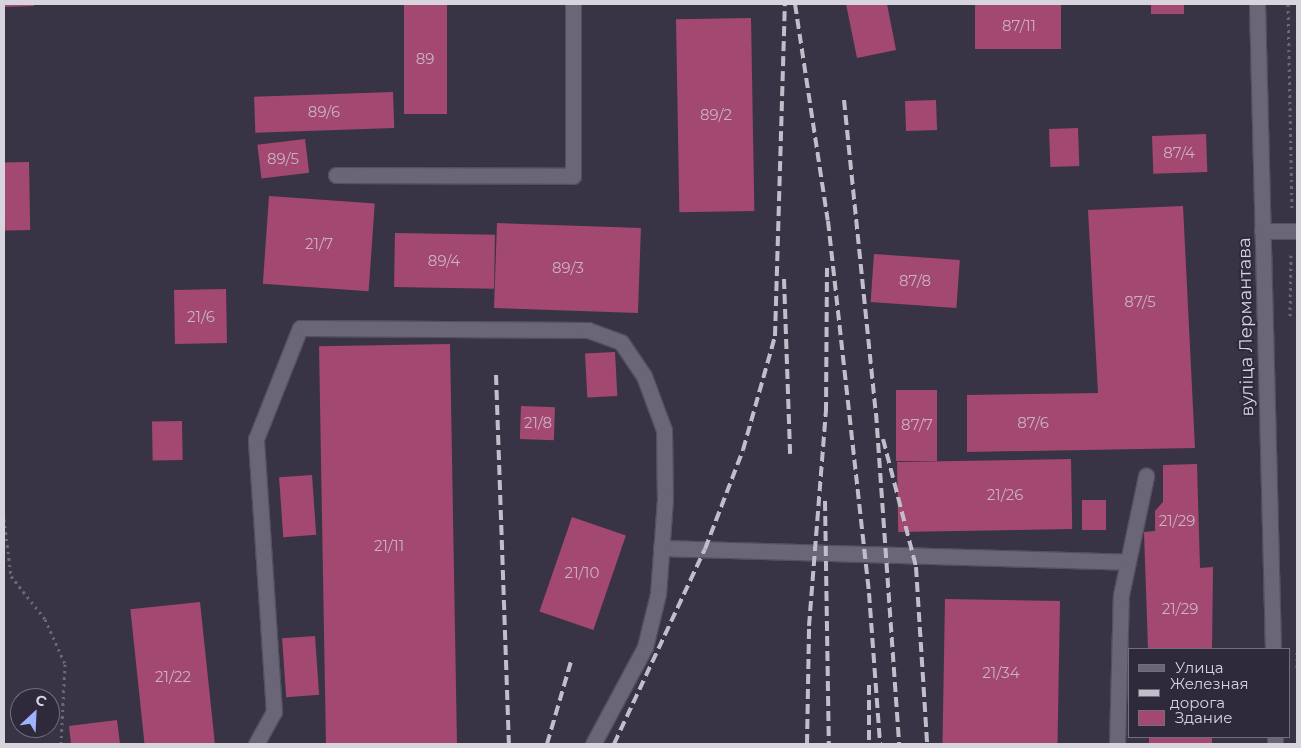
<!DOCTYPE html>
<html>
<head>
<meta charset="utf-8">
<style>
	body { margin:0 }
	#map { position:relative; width:1301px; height:748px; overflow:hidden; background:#393445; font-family:Montserrat,sans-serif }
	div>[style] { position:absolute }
	.building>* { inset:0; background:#a34870; transform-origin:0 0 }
	.path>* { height:3px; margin-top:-1.5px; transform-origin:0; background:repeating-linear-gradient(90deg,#6b6775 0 2.5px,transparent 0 6.5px) }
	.roads { filter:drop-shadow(1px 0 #54505d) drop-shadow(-1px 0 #54505d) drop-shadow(0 1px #54505d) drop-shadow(0 -1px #54505d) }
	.lane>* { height:15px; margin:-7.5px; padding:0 7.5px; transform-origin:7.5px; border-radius:7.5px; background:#6a6577 }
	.street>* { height:15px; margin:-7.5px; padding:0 7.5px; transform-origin:7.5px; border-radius:7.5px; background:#6a6577 }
	.rail>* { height:4px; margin-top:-2px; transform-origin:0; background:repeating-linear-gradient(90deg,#c1bec9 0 10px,transparent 0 15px) }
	span { translate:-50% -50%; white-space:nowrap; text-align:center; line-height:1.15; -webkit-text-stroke:4px #2f2a3b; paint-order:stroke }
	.number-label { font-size:15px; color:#cab1c2 }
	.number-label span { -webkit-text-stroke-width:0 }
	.street-label { font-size:18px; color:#d7d4de }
	.frame { position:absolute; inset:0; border:5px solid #d7d4de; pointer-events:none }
	.legend { position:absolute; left:1128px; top:648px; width:162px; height:90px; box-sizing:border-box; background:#2f2a3b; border:1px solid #726e7c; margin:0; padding:6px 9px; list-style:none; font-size:15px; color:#d7d4de }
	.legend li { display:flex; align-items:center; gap:10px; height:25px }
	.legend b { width:25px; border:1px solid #726e7c }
	.north { position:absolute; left:10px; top:688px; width:50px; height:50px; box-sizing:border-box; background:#2f2a3b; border:1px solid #726e7c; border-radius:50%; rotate:25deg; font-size:14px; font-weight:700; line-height:20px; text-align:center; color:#d7d4de }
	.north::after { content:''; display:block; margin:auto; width:18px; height:22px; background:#9fb3fd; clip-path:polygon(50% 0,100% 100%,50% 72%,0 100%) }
</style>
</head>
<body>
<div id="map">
	<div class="building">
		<div style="clip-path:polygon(4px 4px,34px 4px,34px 6px,4px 7px)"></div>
		<div style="left:404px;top:4px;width:43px;height:110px"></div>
		<div style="clip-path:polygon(846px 4px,887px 4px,896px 50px,857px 58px)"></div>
		<div style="left:975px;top:4px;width:86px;height:45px"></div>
		<div style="left:1151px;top:4px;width:33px;height:10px"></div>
		<div style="left:751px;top:18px;width:193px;height:75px;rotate:89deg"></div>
		<div style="left:393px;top:92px;width:36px;height:139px;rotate:88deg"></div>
		<div style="left:936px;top:100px;width:30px;height:31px;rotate:88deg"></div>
		<div style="left:1078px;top:128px;width:38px;height:29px;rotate:88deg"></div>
		<div style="left:1206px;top:134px;width:38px;height:54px;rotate:88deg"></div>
		<div style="left:305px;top:139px;width:34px;height:48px;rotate:83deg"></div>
		<div style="left:29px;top:162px;width:68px;height:25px;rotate:89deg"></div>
		<div style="left:269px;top:196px;width:106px;height:88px;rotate:4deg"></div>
		<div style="clip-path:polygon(1183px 206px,1195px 448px,967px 452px,967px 395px,1098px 393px,1088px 210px)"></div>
		<div style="left:497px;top:223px;width:144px;height:85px;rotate:2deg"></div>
		<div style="left:395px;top:233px;width:100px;height:54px;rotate:1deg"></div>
		<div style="left:874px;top:254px;width:86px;height:48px;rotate:4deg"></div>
		<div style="left:226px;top:289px;width:54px;height:52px;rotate:89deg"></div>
		<div style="left:450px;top:344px;width:400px;height:131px;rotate:89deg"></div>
		<div style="left:615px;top:352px;width:44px;height:30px;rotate:87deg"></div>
		<div style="left:896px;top:390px;width:41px;height:71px"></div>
		<div style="left:521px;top:406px;width:34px;height:33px;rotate:2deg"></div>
		<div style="left:182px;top:421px;width:39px;height:30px;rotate:89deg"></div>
		<div style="left:1071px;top:459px;width:70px;height:174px;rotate:89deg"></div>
		<div style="clip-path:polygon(1197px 464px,1200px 568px,1213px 567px,1212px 649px,1148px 649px,1144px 532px,1155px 531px,1155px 511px,1163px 502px,1163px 465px)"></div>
		<div style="left:312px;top:475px;width:60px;height:33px;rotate:86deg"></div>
		<div style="left:1082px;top:500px;width:24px;height:30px"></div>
		<div style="left:572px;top:517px;width:57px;height:100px;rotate:19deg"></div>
		<div style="left:945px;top:599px;width:115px;height:145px;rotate:1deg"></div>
		<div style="left:200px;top:602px;width:143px;height:70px;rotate:84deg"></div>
		<div style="left:315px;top:636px;width:59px;height:33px;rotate:86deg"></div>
		<div style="clip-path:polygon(117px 720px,120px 744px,71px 744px,69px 726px)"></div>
		<div style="left:1149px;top:737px;width:63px;height:7px"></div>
	</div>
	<div class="path">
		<div style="left:1288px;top:4px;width:204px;rotate:88.9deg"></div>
		<div style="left:1290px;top:316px;width:64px;rotate:-89.1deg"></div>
		<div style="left:4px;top:519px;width:57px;rotate:83deg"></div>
		<div style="left:11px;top:576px;width:55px;rotate:51.7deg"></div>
		<div style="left:45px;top:619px;width:49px;rotate:66deg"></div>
		<div style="left:65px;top:664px;width:80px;rotate:92.9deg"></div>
		<div style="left:1297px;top:652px;width:17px;rotate:90deg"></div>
	</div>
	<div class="roads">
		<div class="lane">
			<div style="left:336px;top:175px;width:237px;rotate:0.2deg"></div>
			<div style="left:573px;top:176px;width:172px;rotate:-90deg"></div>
			<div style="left:661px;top:548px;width:467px;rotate:1.7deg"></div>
			<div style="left:256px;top:744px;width:37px;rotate:-61deg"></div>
			<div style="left:274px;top:712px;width:274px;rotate:-93.8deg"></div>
			<div style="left:256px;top:439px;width:119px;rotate:-68.4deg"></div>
			<div style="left:300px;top:328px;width:288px;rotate:0.4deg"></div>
			<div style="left:588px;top:330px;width:35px;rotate:20deg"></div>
			<div style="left:621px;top:342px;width:41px;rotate:55.9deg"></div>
			<div style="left:644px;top:376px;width:58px;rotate:69.7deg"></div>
			<div style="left:664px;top:430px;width:69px;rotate:89.2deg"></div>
			<div style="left:665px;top:499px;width:95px;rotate:94.2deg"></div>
			<div style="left:658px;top:594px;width:55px;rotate:103.8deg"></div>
			<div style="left:645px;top:647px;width:110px;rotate:118.2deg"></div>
			<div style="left:1117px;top:744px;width:149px;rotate:-88.5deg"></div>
			<div style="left:1121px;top:595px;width:122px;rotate:-78.1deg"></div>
		</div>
		<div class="street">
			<div style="left:1257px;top:4px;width:645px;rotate:88.58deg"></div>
			<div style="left:1262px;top:231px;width:35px"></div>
			<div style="left:1275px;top:737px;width:7px;rotate:90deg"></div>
		</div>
	</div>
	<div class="rail">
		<div style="left:795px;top:4px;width:219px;rotate:81.4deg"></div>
		<div style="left:828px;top:221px;width:374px;rotate:83.7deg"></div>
		<div style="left:869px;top:593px;width:151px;rotate:85.8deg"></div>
		<div style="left:844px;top:100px;width:315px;rotate:84.2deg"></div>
		<div style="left:876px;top:413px;width:332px;rotate:86deg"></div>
		<div style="left:784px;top:279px;width:175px;rotate:88deg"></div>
		<div style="left:496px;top:375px;width:369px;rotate:88deg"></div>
		<div style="left:883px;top:439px;width:132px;rotate:75.5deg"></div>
		<div style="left:916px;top:567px;width:177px;rotate:86.4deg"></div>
		<div style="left:825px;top:501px;width:243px;rotate:89.1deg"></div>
		<div style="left:869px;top:685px;width:59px;rotate:90deg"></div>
		<div style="left:547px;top:744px;width:90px;rotate:-73.8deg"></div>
		<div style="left:614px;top:744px;width:215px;rotate:-65deg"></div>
		<div style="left:705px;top:549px;width:106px;rotate:-69deg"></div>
		<div style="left:743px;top:450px;width:118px;rotate:-74.3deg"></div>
		<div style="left:775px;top:336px;width:332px;rotate:-88.3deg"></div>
		<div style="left:807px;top:744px;width:118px;rotate:-89deg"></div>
		<div style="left:809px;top:626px;width:215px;rotate:-85.5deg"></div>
		<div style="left:826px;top:412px;width:144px;rotate:-89.6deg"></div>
	</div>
	<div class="number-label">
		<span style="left:1019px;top:26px">87/11</span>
		<span style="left:425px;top:59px">89</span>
		<span style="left:324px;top:112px">89/6</span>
		<span style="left:716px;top:115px">89/2</span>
		<span style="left:1179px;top:153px">87/4</span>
		<span style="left:283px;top:159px">89/5</span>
		<span style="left:319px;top:244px">21/7</span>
		<span style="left:444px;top:261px">89/4</span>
		<span style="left:568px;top:268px">89/3</span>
		<span style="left:915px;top:281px">87/8</span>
		<span style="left:1140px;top:302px">87/5</span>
		<span style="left:201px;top:317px">21/6</span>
		<span style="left:538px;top:423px">21/8</span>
		<span style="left:1033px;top:423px">87/6</span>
		<span style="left:917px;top:425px">87/7</span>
		<span style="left:1005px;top:495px">21/26</span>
		<span style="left:1177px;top:521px">21/29</span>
		<span style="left:389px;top:546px">21/11</span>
		<span style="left:582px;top:573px">21/10</span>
		<span style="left:1180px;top:609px">21/29</span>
		<span style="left:1001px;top:673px">21/34</span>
		<span style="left:173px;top:677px">21/22</span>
	</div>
	<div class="street-label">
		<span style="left:1246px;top:327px;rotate:-91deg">вуліца Лермантава</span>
	</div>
	<div class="frame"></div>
	<ul class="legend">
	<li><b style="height:6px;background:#6a6577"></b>Улица</li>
	<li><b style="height:6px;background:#c1bec9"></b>Железная дорога</li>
	<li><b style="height:14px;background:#a34870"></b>Здание</li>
	</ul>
	<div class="north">С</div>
</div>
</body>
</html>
